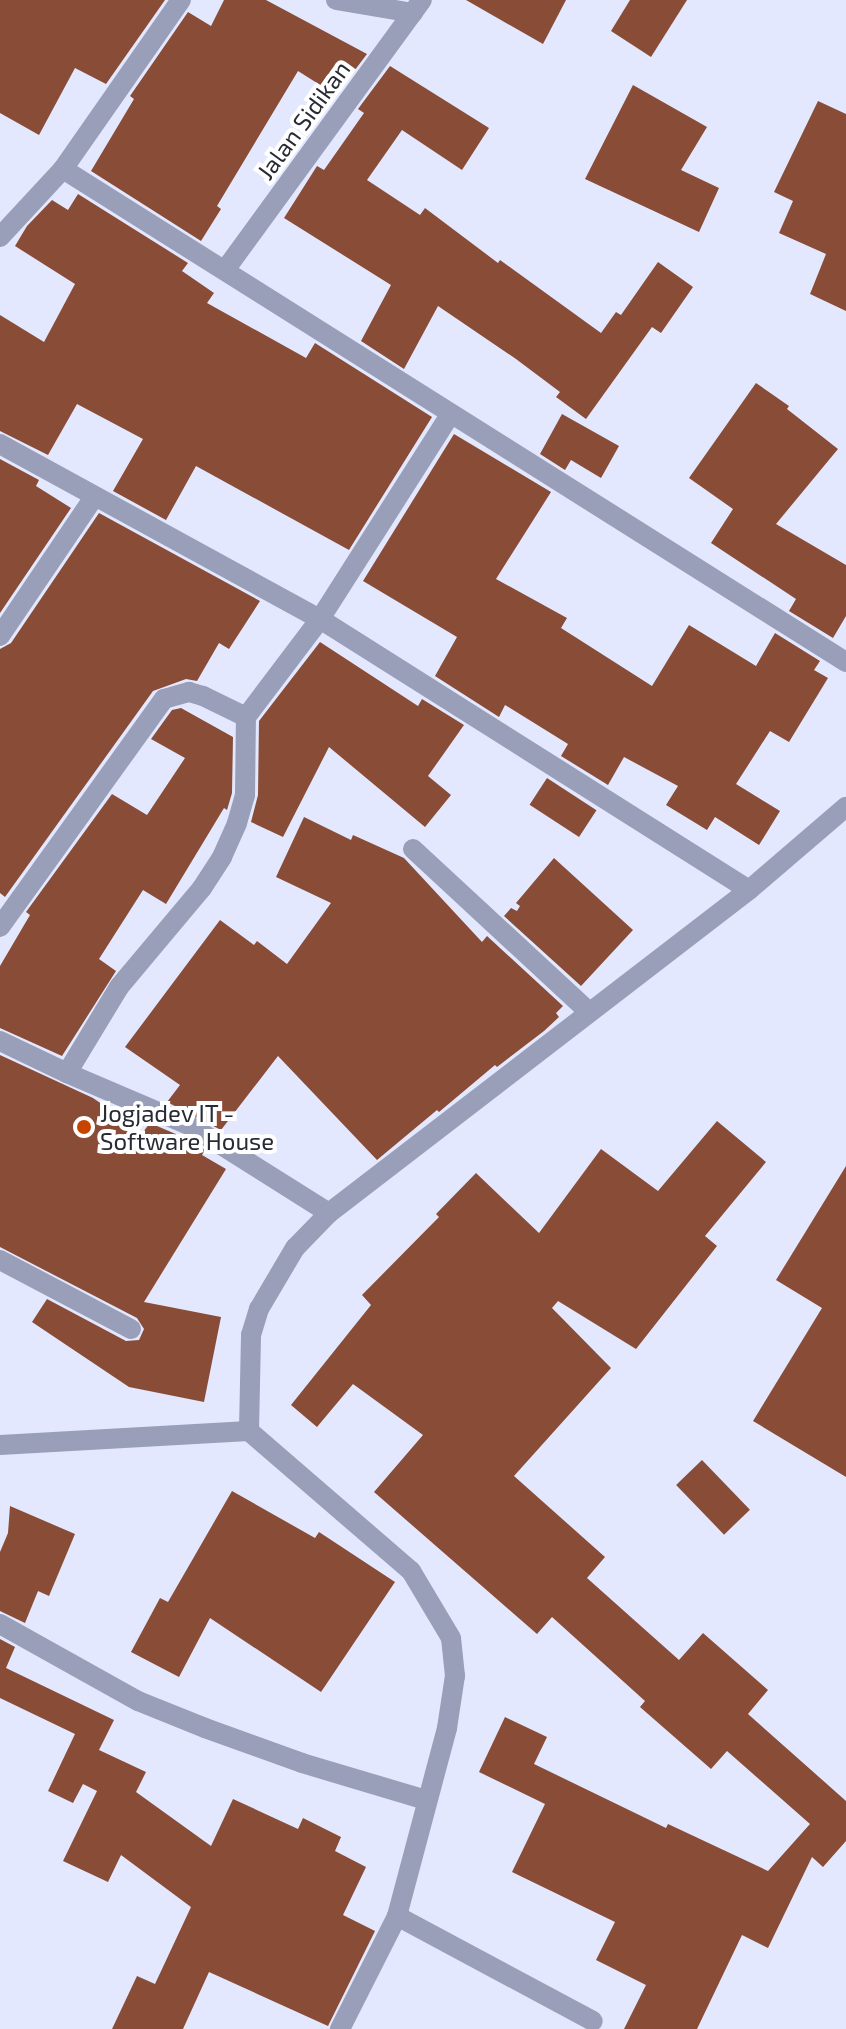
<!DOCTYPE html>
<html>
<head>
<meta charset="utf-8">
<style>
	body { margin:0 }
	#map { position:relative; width:846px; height:2029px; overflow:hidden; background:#e3e8fe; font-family:"Exo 2",sans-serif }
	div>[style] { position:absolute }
	.building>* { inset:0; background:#894c37; transform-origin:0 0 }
	.lane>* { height:20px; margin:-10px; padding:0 10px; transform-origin:10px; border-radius:10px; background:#999eb9 }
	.street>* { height:20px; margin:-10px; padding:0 10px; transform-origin:10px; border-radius:10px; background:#999eb9 }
	.dots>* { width:22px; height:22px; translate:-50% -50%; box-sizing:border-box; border:4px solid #fff; border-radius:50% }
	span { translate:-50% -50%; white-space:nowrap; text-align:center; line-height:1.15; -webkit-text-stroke:8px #fff; paint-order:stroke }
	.street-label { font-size:24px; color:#282a34 }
	.poi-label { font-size:24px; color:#282a34 }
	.left { translate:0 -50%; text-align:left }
</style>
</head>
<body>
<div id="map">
	<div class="building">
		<div style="clip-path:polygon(0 0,165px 0,106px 84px,75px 68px,39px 135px,0 113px)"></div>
		<div style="clip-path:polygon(224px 0,266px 0,367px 54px,336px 95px,298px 71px,217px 206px,221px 209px,201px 241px,91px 171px,134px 99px,130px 96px,188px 12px,211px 26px)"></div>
		<div style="clip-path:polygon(466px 0,566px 0,543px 44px)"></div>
		<div style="clip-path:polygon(630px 0,687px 0,651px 57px,611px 31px)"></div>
		<div style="clip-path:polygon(390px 66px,489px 128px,462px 170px,402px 130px,367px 180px,420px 215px,425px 208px,498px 263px,500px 260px,601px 333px,616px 312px,621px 315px,658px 262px,693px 287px,661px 333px,652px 327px,586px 419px,556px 397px,560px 392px,516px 359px,438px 306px,404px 369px,361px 341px,391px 285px,284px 218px,317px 166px,324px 170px,364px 113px,358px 109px)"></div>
		<div style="clip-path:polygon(633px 85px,707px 127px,681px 170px,719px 188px,699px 232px,585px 179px)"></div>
		<div style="clip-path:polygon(818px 101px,846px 114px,846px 311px,810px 294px,826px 254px,779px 233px,793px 201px,774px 192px)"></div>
		<div style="clip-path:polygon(78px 194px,188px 263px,182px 271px,214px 293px,207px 303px,306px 358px,315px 343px,432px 417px,349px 550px,196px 466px,166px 520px,113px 491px,143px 439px,77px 404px,48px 455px,0 431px,0 315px,44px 342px,75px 284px,15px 246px,27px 226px,52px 200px,68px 210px)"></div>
		<div style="clip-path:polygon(756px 383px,789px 406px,787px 409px,838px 449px,776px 524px,846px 565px,846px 616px,833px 638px,789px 611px,796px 599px,711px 543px,733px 509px,689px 478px)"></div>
		<div style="clip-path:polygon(562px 414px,619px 446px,601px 478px,571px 460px,565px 470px,540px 454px)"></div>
		<div style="clip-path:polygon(454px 434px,551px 492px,496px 579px,567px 618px,561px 628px,652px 686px,689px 625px,756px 666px,775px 633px,820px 661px,814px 670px,828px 678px,789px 742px,770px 731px,736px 784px,780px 811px,759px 845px,715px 817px,707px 830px,666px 805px,678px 786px,624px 757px,608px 785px,561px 756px,568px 744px,505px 705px,499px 717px,435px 676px,457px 637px,363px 581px)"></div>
		<div style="clip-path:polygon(0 459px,39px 480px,36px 486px,71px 508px,0 613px)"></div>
		<div style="clip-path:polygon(99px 513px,260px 601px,229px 649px,219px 643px,197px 681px,186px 679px,153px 691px,5px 897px,0 893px,0 649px,11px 643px)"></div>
		<div style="clip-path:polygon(320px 642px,418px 706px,422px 699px,464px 725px,428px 776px,451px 795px,425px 827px,329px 747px,283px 837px,251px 822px,258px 795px,259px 721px)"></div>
		<div style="clip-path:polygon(181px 708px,233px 737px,232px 793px,227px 810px,224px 808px,166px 904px,143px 890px,99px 959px,116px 971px,62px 1056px,0 1028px,0 966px,30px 915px,26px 912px,112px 794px,147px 815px,185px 758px,151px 739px,172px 710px)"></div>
		<div style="left:547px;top:778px;width:59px;height:32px;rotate:33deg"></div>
		<div style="clip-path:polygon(304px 817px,351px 840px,353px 835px,404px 858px,482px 942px,487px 936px,563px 1006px,556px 1013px,559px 1017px,544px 1031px,497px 1067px,495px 1065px,439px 1112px,437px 1110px,377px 1160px,278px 1056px,221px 1130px,167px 1102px,180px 1085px,125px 1047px,220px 920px,254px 945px,257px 941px,287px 964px,331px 903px,276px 877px)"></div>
		<div style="clip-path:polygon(554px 858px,633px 930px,581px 986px,504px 916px,511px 908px,517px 911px,520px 906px,516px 903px)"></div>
		<div style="clip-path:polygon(0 1055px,93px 1098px,143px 1132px,150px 1123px,185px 1138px,205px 1150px,202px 1155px,226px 1169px,144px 1302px,221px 1317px,204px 1402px,129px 1387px,32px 1322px,47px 1299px,126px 1341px,139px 1340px,144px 1329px,137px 1318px,0 1247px)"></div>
		<div style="clip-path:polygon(717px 1121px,766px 1162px,705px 1236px,717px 1246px,636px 1349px,558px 1301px,552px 1308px,611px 1368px,514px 1476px,605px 1557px,587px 1578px,679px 1660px,703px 1633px,768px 1690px,748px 1714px,846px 1801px,846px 1841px,823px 1867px,812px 1857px,768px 1948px,742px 1935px,697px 2029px,624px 2029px,646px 1985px,596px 1960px,615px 1922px,512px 1872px,545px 1804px,479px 1772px,505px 1717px,547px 1737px,534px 1764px,666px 1828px,668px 1824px,768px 1871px,810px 1824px,727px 1751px,711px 1769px,640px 1707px,645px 1701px,552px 1617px,537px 1634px,374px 1492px,423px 1435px,353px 1384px,317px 1427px,291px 1405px,371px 1305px,362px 1295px,439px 1217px,436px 1214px,476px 1173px,539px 1233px,601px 1149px,658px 1191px)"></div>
		<div style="clip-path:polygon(846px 1166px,846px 1477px,753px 1421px,822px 1308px,776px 1280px)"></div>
		<div style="left:702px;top:1460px;width:69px;height:36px;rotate:46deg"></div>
		<div style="clip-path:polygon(232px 1491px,315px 1538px,319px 1532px,395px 1582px,321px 1692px,210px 1618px,179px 1677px,131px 1652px,160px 1598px,168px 1602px)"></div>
		<div style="clip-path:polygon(10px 1506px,75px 1534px,49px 1596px,38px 1591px,25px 1623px,0 1611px,0 1552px,8px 1533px)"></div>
		<div style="clip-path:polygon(0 1639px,15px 1647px,6px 1668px,114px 1720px,99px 1750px,146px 1772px,136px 1792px,211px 1846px,233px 1799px,298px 1829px,303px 1818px,341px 1837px,335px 1851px,366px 1867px,343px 1915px,375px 1931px,328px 2026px,209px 1972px,183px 2029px,112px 2029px,137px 1976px,155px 1984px,191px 1907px,121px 1855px,108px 1882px,63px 1861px,97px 1791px,83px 1784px,73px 1803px,48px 1791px,75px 1734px,0 1698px)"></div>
	</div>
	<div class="lane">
		<div style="left:397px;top:1916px;width:222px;rotate:28.2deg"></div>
	</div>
	<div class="street">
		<div style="left:336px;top:0;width:78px;rotate:9.6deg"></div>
		<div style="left:63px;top:169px;width:925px;rotate:32.2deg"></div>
		<div style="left:0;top:237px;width:93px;rotate:-47.2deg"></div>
		<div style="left:63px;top:169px;width:206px;rotate:-55.1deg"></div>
		<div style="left:225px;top:270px;width:334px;rotate:-53.9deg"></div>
		<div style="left:0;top:444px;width:365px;rotate:28.7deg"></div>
		<div style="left:320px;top:619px;width:507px;rotate:32.28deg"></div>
		<div style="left:0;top:636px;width:168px;rotate:-55.9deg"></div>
		<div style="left:413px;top:849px;width:238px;rotate:42.8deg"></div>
		<div style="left:0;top:927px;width:281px;rotate:-54.3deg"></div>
		<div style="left:164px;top:699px;width:26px;rotate:-16deg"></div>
		<div style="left:189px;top:692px;width:15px;rotate:16deg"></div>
		<div style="left:203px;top:696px;width:48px;rotate:26deg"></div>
		<div style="left:0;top:1041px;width:74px;rotate:25.5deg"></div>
		<div style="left:329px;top:1213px;width:163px;rotate:-147.8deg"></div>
		<div style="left:191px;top:1126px;width:135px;rotate:-156.9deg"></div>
		<div style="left:67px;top:1073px;width:100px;rotate:-58.8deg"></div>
		<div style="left:119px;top:987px;width:129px;rotate:-50deg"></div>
		<div style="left:202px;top:888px;width:37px;rotate:-57deg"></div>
		<div style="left:222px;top:857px;width:37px;rotate:-66deg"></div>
		<div style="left:237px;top:823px;width:29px;rotate:-74deg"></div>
		<div style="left:245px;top:795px;width:78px;rotate:-89.3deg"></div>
		<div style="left:246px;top:717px;width:123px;rotate:-52.9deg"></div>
		<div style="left:320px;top:619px;width:242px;rotate:-57.5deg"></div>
		<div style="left:0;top:1260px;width:148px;rotate:27.8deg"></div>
		<div style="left:0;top:1445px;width:249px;rotate:-3.2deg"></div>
		<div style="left:0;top:1624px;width:158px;rotate:29.2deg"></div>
		<div style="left:138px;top:1701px;width:72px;rotate:21.9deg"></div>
		<div style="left:205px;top:1728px;width:103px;rotate:19.8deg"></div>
		<div style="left:302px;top:1763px;width:129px;rotate:16.6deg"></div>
		<div style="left:340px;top:2029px;width:127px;rotate:-63.2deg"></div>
		<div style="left:397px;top:1916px;width:195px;rotate:-75.1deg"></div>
		<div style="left:447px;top:1728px;width:53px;rotate:-81.3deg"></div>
		<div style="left:455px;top:1676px;width:38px;rotate:-96deg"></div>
		<div style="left:451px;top:1638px;width:78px;rotate:-120.8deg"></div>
		<div style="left:411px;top:1571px;width:214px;rotate:-139.2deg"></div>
		<div style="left:249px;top:1431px;width:96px;rotate:-88.8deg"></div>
		<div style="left:251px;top:1335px;width:27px;rotate:-73deg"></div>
		<div style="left:259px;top:1309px;width:71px;rotate:-59.5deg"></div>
		<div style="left:295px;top:1248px;width:49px;rotate:-45.8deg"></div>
		<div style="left:329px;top:1213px;width:530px;rotate:-37.56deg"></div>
		<div style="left:749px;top:890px;width:128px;rotate:-40.6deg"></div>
	</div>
	<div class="dots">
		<div style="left:84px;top:1127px;background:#c84300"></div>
	</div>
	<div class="street-label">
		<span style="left:303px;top:120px;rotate:-54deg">Jalan Sidikan</span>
	</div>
	<div class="poi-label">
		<span class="left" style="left:100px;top:1127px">Jogjadev IT -<br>Software House</span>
	</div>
</div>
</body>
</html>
